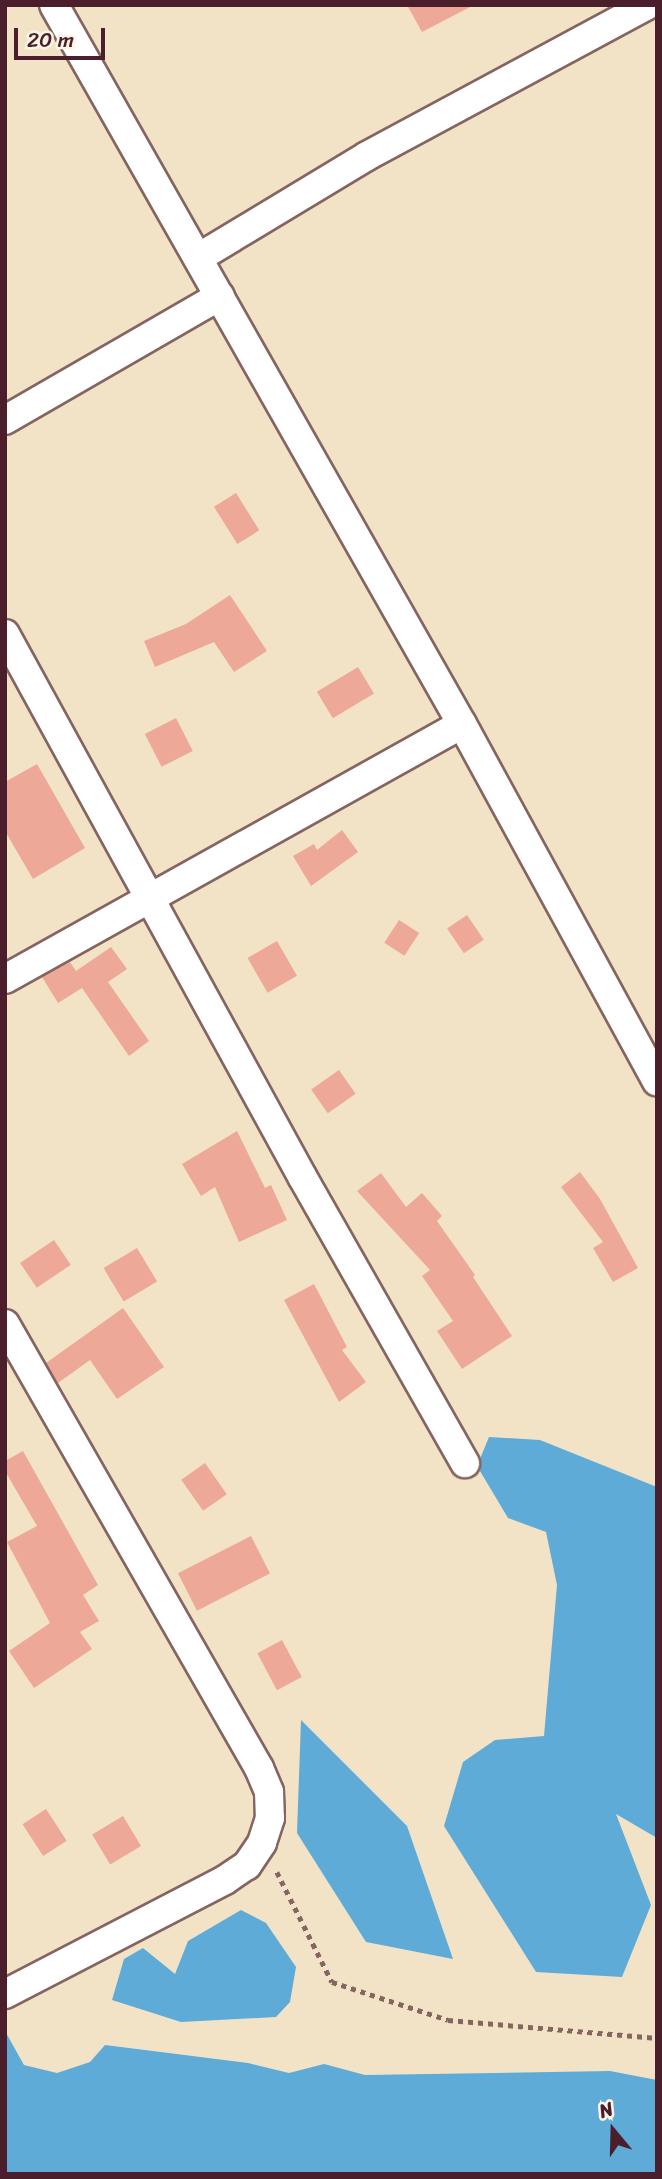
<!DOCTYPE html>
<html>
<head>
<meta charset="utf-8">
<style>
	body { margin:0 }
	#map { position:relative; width:662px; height:2179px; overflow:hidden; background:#f3e3c6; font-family:Sriracha,sans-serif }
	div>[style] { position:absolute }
	.water>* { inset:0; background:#5eabd7 }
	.building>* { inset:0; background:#eda898; transform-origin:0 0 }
	.path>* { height:4.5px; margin-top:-2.25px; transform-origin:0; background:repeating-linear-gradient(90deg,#856461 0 5px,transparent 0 10px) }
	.roads { filter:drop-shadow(2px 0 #856461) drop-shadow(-2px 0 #856461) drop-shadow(0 2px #856461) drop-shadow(0 -2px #856461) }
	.minor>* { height:28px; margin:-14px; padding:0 14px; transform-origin:14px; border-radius:14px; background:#fff }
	span { translate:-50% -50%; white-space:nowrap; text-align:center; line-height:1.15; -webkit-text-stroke:5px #fcf5e5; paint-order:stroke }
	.frame { position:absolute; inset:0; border:7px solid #4a1f2b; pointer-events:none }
	.north { position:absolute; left:578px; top:2095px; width:70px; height:70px; -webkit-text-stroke:5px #fcf5e5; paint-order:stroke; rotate:341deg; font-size:19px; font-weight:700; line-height:28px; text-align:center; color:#4a1f2b }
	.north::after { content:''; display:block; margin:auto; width:24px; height:32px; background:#4a1f2b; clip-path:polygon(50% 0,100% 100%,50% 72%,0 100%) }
	.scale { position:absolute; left:14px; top:28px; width:91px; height:32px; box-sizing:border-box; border:4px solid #4a1f2b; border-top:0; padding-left:9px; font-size:21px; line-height:24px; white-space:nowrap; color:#4a1f2b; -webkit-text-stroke:5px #fcf5e5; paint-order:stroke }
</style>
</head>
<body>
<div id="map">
	<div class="water">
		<div style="clip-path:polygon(489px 1437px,540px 1440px,657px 1487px,657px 1838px,616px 1814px,651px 1905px,622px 1977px,536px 1972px,444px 1826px,463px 1762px,495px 1740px,544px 1736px,557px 1585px,546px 1532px,508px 1518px,477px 1466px)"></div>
		<div style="clip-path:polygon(301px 1720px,407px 1826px,453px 1959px,366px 1942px,297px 1833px)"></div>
		<div style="clip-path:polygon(241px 1910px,266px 1923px,296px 1967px,290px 2002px,276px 2017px,181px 2022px,112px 2000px,124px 1959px,143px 1948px,175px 1974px,188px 1941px)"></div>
		<div style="clip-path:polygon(5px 2031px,24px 2065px,57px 2073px,90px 2062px,105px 2045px,248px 2063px,289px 2073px,324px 2064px,365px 2075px,610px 2071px,657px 2080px,657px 2174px,5px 2174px)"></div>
	</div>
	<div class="building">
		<div style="clip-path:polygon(407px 5px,474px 5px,422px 32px)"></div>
		<div style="left:236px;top:493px;width:44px;height:26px;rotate:58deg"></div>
		<div style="clip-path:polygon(230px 595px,267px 651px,234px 672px,214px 642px,155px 667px,144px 641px,186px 624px)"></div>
		<div style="left:358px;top:667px;width:31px;height:48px;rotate:59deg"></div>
		<div style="left:176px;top:718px;width:37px;height:35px;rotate:63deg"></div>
		<div style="clip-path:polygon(37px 764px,85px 848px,33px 879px,5px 831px,5px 782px)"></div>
		<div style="clip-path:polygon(342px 830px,358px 852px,311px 886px,293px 856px,314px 844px,317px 850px)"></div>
		<div style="left:467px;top:915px;width:30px;height:24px;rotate:56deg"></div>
		<div style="left:399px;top:920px;width:24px;height:27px;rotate:33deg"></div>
		<div style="left:277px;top:941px;width:40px;height:34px;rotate:60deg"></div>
		<div style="clip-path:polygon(111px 947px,127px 969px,108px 982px,149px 1041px,129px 1056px,82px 988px,58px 1003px,42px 977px,70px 962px,76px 971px)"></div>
		<div style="left:339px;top:1070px;width:29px;height:34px;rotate:55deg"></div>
		<div style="clip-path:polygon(237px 1131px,265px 1188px,271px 1185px,287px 1220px,239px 1242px,215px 1187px,201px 1196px,182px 1164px)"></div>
		<div style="clip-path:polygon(580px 1172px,600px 1199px,638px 1268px,613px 1282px,593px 1248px,603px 1242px,561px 1187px)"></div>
		<div style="clip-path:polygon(381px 1173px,406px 1207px,422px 1193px,442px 1216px,437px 1221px,475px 1275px,473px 1277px,512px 1336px,462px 1369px,437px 1331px,453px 1321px,422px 1276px,430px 1270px,357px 1191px)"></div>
		<div style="left:54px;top:1240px;width:30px;height:41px;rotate:56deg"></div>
		<div style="left:137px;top:1248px;width:39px;height:39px;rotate:59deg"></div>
		<div style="clip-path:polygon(314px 1284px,347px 1347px,342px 1350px,366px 1382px,339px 1402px,284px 1300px)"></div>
		<div style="clip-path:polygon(123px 1308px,164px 1367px,117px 1399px,90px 1360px,58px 1383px,46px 1363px)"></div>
		<div style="clip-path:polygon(23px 1451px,98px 1585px,83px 1595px,99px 1621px,80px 1632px,92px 1649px,34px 1688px,9px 1651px,50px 1623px,7px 1542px,37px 1526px,5px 1471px,5px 1461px)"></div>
		<div style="left:205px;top:1463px;width:38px;height:29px;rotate:55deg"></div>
		<div style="left:251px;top:1536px;width:42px;height:82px;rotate:63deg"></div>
		<div style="left:282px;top:1640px;width:42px;height:28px;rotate:62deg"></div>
		<div style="left:46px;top:1809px;width:38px;height:28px;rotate:57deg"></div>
		<div style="left:123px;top:1816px;width:35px;height:36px;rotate:59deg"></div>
	</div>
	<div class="path">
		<div style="left:277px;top:1872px;width:123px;rotate:63.4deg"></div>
		<div style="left:332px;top:1982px;width:122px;rotate:18.1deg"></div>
		<div style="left:448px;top:2020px;width:210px;rotate:4.9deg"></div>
	</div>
	<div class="roads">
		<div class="minor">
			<div style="left:54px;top:5px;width:827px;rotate:60.43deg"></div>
			<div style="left:462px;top:724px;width:407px;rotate:61.4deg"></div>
			<div style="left:198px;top:258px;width:197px;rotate:-31.1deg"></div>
			<div style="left:367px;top:156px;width:318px;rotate:-28.3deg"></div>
			<div style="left:5px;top:420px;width:248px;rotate:-30deg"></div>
			<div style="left:5px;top:634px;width:620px;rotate:61.29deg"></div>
			<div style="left:303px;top:1178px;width:328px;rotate:60.4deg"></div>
			<div style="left:5px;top:979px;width:523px;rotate:-29.16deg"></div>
			<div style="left:5px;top:1324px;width:512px;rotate:60.23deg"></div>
			<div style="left:259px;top:1768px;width:26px;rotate:67deg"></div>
			<div style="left:269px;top:1792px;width:26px;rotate:88deg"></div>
			<div style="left:270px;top:1818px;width:26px;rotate:108deg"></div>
			<div style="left:262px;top:1843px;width:27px;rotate:124deg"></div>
			<div style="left:247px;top:1865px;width:27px;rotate:146deg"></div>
			<div style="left:225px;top:1880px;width:248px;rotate:152.6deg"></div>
		</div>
	</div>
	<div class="frame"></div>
	<div class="north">N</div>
	<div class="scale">20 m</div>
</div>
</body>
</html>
